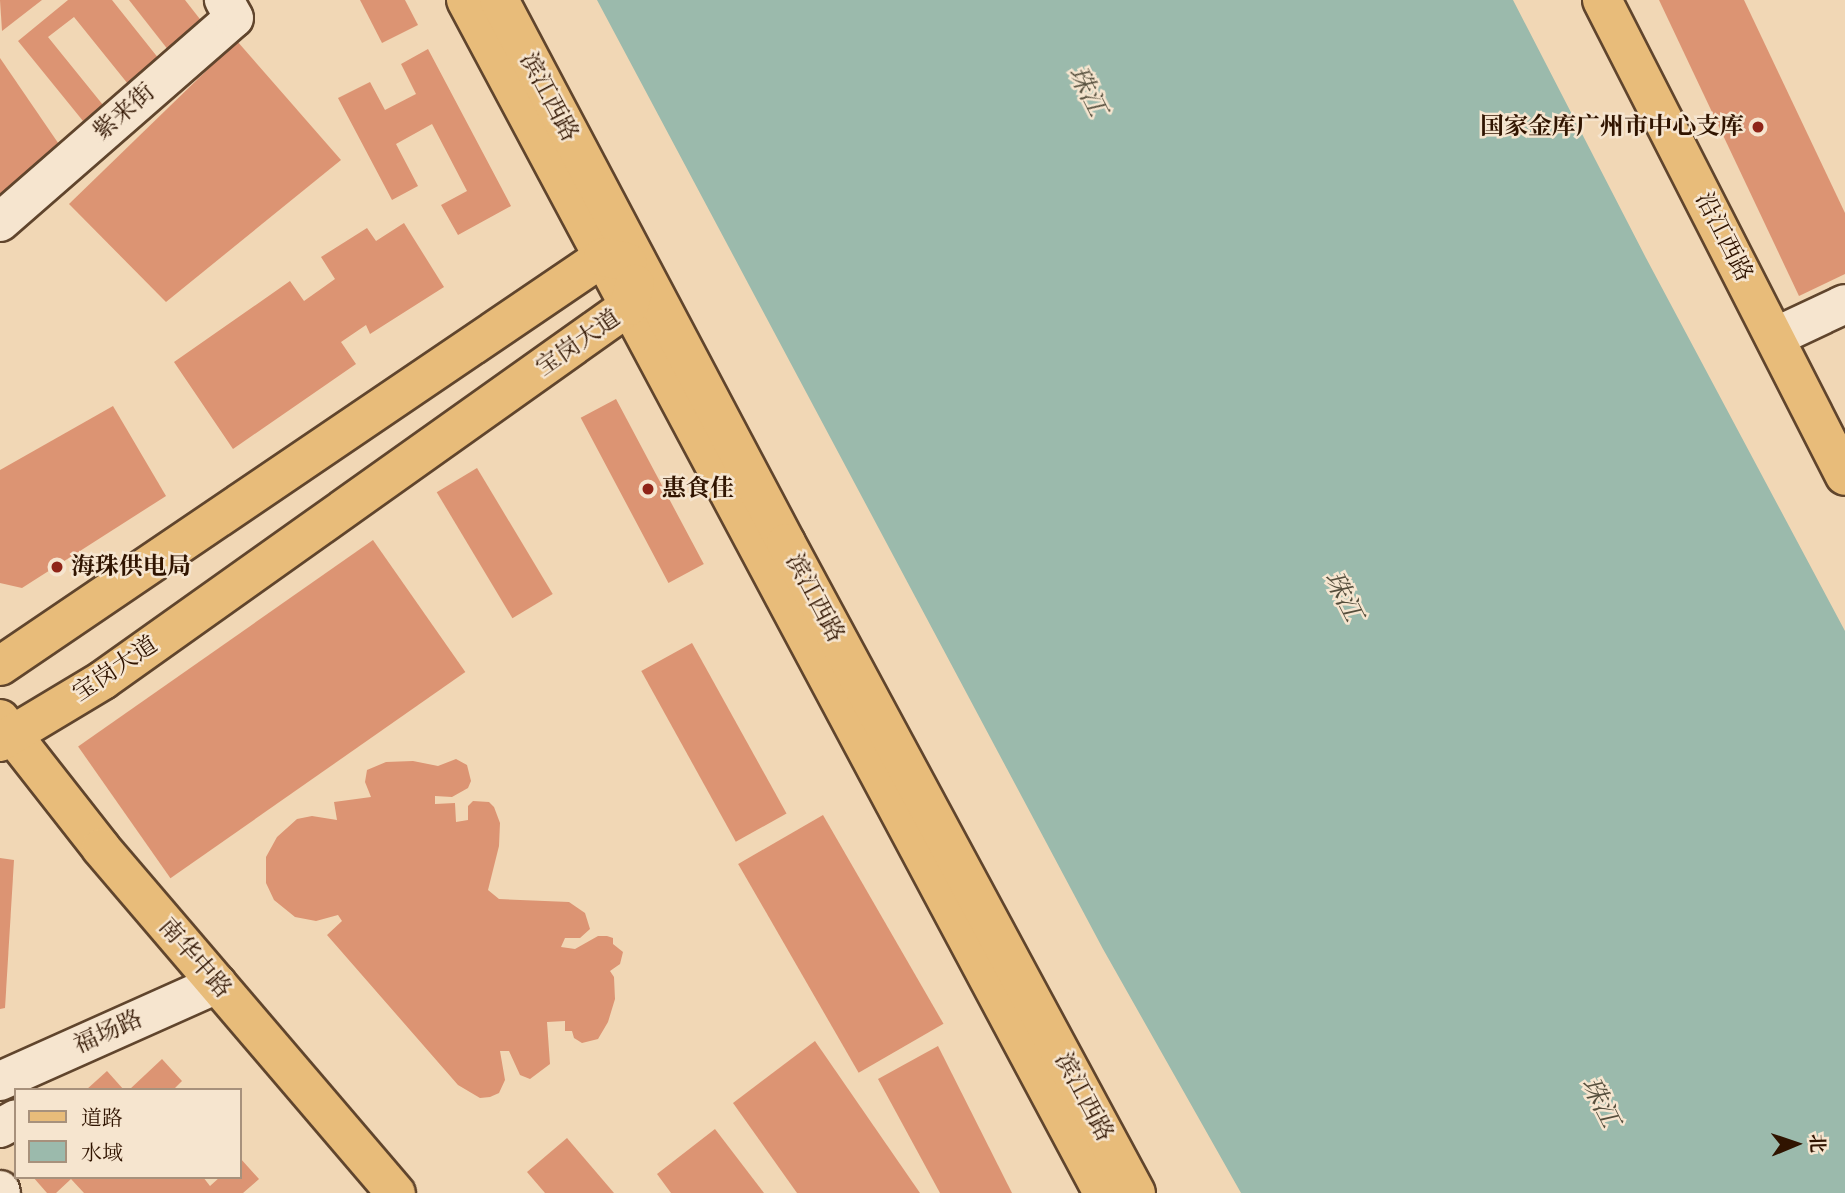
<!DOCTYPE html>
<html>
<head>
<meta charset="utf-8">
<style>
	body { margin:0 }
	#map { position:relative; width:1845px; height:1193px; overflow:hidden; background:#f1d7b5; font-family:Alegreya,"Noto Serif SC",serif }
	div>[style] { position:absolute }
	.water>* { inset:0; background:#9bbaac }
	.building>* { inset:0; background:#dc9473; transform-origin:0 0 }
	.roads { filter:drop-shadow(2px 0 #60452d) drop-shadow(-2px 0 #60452d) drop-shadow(0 2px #60452d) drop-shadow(0 -2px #60452d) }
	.minor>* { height:38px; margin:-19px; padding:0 19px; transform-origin:19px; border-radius:19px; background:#f6e5cf }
	.major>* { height:38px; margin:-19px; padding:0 19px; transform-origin:19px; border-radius:19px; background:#e8bc7a }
	.dots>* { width:19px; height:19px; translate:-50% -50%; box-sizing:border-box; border:4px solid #f6e5cf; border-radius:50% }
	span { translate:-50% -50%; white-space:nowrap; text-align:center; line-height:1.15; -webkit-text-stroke:5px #f6e5cf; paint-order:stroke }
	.street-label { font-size:24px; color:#301400 }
	.poi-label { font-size:24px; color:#301400; font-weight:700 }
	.right { translate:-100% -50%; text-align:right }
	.left { translate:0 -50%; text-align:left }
	.water-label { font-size:26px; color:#554e3c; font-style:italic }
	.legend { position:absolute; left:14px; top:1088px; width:228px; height:91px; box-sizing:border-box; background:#f6e5cf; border:2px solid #a7917c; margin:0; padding:9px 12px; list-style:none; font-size:21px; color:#301400 }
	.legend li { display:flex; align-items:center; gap:14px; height:35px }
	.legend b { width:35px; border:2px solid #a7917c }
	.north { position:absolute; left:1761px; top:1109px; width:70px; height:70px; -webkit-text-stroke:5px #f6e5cf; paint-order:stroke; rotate:88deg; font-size:19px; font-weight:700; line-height:28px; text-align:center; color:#301400 }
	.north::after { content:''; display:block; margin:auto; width:24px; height:32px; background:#301400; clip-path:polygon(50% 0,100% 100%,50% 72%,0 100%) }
</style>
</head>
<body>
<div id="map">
	<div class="water">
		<div style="clip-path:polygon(597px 0,1513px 0,1646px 258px,1845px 631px,1845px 1193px,1241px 1193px,1103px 949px)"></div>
	</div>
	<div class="building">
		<div style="clip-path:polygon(0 0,42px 0,2px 31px)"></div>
		<div style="clip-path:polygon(68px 0,112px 0,159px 59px,128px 84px,74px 17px,48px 37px,103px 105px,83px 121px,18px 41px)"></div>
		<div style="clip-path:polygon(129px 0,185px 0,203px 23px,169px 51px)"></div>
		<div style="clip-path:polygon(360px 0,405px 0,418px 25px,382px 43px)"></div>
		<div style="clip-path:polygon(1659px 0,1744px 0,1845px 213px,1845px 274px,1799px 296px)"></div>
		<div style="clip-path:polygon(237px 41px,341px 160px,166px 302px,69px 204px)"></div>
		<div style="clip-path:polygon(428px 49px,511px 206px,458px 235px,441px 205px,467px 191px,432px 124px,396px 144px,418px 186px,392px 200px,338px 98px,370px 82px,385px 110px,416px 94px,401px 64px)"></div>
		<div style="clip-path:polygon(0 58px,67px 156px,0 202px)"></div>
		<div style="clip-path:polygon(404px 223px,444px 287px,370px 334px,366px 325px,341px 342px,356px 364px,233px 449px,174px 362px,290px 281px,304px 301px,335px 279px,321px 257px,367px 228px,376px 241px)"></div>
		<div style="left:616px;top:399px;width:187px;height:40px;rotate:62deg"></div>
		<div style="clip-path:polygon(113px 406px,166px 496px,22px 588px,0 583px,0 470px)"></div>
		<div style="left:477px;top:468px;width:147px;height:47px;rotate:59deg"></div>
		<div style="left:373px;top:540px;width:161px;height:360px;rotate:55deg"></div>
		<div style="left:692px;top:643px;width:195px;height:58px;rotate:61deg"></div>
		<div style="clip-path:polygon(456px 759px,467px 765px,471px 781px,468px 788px,452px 797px,435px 796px,435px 804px,455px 803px,456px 822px,468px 820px,468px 806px,473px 801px,489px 802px,494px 807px,500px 823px,499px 846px,488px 890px,499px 899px,569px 902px,585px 913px,590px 929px,580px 938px,565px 938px,561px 947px,575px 949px,598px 936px,607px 936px,613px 938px,613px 944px,623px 952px,620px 964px,610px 971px,614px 977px,615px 999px,608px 1022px,598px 1039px,582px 1043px,574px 1038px,572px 1031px,565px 1031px,565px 1021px,547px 1022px,550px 1064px,530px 1079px,520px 1075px,509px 1051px,500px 1051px,505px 1080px,499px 1093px,490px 1097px,480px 1098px,458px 1085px,327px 935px,342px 921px,338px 915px,316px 921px,295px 917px,274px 900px,266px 883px,266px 857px,277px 837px,297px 819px,312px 816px,337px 820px,334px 802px,371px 797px,365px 782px,367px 770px,386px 762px,413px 761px,438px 766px)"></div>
		<div style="left:823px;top:815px;width:241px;height:98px;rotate:60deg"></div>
		<div style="clip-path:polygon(0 858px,14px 860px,5px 1008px,0 1009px)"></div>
		<div style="clip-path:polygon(815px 1041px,920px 1193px,797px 1193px,733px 1103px)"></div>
		<div style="clip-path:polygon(938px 1046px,1012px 1193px,940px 1193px,878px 1079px)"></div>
		<div style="clip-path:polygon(162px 1059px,182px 1081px,173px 1090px,129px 1090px)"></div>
		<div style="clip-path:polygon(107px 1071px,124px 1090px,86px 1090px)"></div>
		<div style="clip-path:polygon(715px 1129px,764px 1193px,671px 1193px,657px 1174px)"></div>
		<div style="clip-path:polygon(567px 1138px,614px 1193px,545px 1193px,527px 1172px)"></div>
		<div style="clip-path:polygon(240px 1158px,259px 1179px,243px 1193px,84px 1193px,71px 1179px,56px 1193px,47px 1193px,33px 1177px,203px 1177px,210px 1186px,220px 1177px,240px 1177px)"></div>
	</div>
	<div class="roads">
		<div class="minor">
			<div style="left:0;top:222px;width:310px;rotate:-41.1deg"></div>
			<div style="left:234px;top:18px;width:21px;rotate:-119deg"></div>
			<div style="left:1775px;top:337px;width:77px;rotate:-25.2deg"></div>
			<div style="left:0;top:1081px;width:238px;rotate:-24.1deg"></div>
			<div style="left:0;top:1128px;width:18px;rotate:-29deg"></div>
			<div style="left:0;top:1190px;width:3px;rotate:72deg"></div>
		</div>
		<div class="major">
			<div style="left:466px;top:0;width:1352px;rotate:61.9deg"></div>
			<div style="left:499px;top:0;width:614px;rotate:62.14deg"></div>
			<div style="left:786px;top:543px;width:738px;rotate:61.7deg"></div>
			<div style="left:1602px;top:0;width:534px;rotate:62.96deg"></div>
			<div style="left:0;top:666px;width:729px;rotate:-34.15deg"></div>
			<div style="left:603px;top:257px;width:25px;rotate:12deg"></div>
			<div style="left:0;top:719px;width:164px;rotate:51.9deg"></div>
			<div style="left:101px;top:848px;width:454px;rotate:49.5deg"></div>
			<div style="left:0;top:742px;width:120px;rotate:-31deg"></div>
			<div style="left:103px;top:680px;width:645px;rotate:-35.41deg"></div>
			<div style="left:629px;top:306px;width:23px;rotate:-75deg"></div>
		</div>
	</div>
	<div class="dots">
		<div style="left:1758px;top:127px;background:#8f2418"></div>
		<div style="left:648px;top:489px;background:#8f2418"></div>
		<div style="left:57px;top:567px;background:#8f2418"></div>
	</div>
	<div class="street-label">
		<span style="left:549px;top:97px;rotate:62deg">滨江西路</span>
		<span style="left:124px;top:112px;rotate:-41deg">紫来街</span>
		<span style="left:1724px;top:237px;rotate:63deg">沿江西路</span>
		<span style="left:578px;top:343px;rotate:-35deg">宝岗大道</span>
		<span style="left:815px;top:598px;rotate:62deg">滨江西路</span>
		<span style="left:115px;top:669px;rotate:-34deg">宝岗大道</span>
		<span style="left:195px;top:958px;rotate:49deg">南华中路</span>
		<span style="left:108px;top:1032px;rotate:-24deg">福场路</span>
		<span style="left:1084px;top:1097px;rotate:62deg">滨江西路</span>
	</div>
	<div class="poi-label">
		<span class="right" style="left:1744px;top:127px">国家金库广州市中心支库</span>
		<span class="left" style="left:662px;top:489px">惠食佳</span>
		<span class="left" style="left:71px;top:567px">海珠供电局</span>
	</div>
	<div class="water-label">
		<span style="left:1087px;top:91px;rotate:63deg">珠江</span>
		<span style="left:1343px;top:596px;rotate:63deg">珠江</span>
		<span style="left:1600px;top:1102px;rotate:63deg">珠江</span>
	</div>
	<ul class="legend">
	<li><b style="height:9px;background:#e8bc7a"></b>道路</li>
	<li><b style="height:19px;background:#9bbaac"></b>水域</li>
	</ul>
	<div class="north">北</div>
</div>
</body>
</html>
